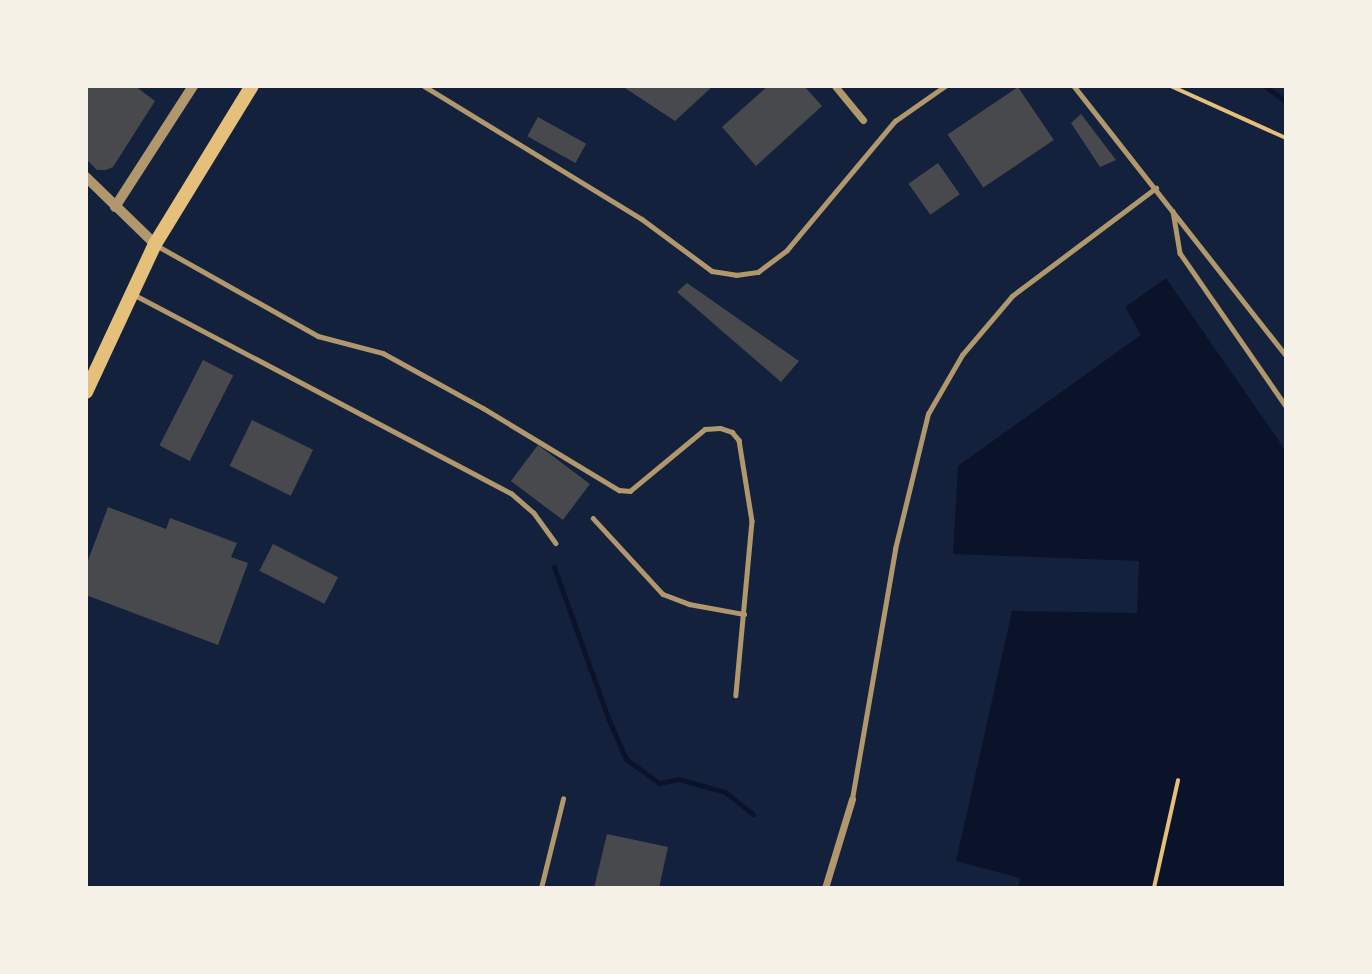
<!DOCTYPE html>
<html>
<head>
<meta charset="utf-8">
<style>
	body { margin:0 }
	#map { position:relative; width:1372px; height:974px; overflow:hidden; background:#14213d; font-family:Ubuntu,sans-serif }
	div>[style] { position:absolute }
	.water>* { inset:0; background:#0b132b }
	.stream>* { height:5px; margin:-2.5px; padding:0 2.5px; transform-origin:2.5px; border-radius:2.5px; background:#0b132b }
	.building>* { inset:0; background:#48494c; transform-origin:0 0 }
	.path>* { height:3.5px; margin:-1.75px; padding:0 1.75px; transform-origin:1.75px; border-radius:1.75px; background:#e5c07b }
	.service>* { height:4.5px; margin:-2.25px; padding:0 2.25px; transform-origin:2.25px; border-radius:2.25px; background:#b1986c }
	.minor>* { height:7px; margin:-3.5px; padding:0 3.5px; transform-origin:3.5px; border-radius:3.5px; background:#b1986c }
	.tertiary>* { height:10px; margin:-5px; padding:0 5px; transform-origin:5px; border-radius:5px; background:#b1986c }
	.trunk>* { height:14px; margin:-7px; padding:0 7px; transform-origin:7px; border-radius:7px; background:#e5c07b }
	span { translate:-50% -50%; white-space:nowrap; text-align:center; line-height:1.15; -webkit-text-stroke:7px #f6f1e7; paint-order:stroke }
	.frame { position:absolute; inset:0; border:88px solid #f6f1e7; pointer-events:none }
</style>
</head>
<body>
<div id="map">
	<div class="water">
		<div style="clip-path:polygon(1166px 278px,1286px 451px,1286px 888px,1018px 888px,1020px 878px,956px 861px,1012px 611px,1137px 613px,1139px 561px,953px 554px,958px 466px,1141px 335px,1125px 307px)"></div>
	</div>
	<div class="stream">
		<div style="left:1265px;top:86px;width:26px;rotate:37deg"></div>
		<div style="left:554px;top:567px;width:160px;rotate:70.3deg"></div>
		<div style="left:608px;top:718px;width:45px;rotate:66.3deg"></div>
		<div style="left:626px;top:759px;width:41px;rotate:36deg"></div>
		<div style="left:659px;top:783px;width:20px;rotate:-11deg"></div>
		<div style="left:679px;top:779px;width:48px;rotate:15.8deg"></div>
		<div style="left:725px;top:792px;width:36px;rotate:38deg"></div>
	</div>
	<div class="building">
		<div style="clip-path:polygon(86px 86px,135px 86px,155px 101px,113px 167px,106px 170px,97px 170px,86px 159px)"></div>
		<div style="clip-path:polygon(622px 86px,713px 86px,675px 121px)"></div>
		<div style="clip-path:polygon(768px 86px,804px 86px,822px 106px,756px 166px,722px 127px)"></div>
		<div style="left:1018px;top:87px;width:64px;height:85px;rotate:56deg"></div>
		<div style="clip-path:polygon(1081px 114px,1116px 160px,1100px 167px,1071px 123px)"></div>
		<div style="left:538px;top:117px;width:55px;height:22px;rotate:29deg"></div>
		<div style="left:938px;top:163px;width:38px;height:36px;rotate:55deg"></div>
		<div style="clip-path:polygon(687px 283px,799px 361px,781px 382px,677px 292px)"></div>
		<div style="left:203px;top:360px;width:34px;height:96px;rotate:27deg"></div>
		<div style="left:252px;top:420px;width:68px;height:51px;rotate:26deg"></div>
		<div style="left:538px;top:445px;width:65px;height:45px;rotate:37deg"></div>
		<div style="clip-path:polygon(108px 507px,166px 529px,170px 518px,237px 543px,231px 557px,248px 563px,218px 645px,86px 595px,86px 566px)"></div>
		<div style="left:273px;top:544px;width:73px;height:30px;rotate:27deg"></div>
		<div style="clip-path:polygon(607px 834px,668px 847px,659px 888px,594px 888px)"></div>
	</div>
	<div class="path">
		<div style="left:1171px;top:86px;width:126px;rotate:24.3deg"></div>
		<div style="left:1154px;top:888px;width:110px;rotate:-77.4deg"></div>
	</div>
	<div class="service">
		<div style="left:424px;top:86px;width:255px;rotate:31.4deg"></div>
		<div style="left:642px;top:219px;width:87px;rotate:36.6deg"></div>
		<div style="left:712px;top:271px;width:24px;rotate:9deg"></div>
		<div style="left:736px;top:275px;width:22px;rotate:-8deg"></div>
		<div style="left:758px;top:272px;width:36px;rotate:-37deg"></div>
		<div style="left:787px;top:250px;width:168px;rotate:-50.1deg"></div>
		<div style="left:895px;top:121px;width:61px;rotate:-35deg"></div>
		<div style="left:1074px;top:86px;width:342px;rotate:51.8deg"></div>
		<div style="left:1173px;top:211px;width:43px;rotate:80.5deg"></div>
		<div style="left:1180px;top:253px;width:186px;rotate:55.3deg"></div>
		<div style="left:156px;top:245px;width:186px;rotate:29.3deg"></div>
		<div style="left:318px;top:336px;width:67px;rotate:14.7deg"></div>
		<div style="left:383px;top:353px;width:114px;rotate:28.8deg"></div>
		<div style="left:483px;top:408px;width:159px;rotate:31.1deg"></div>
		<div style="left:619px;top:490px;width:11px;rotate:5deg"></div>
		<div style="left:630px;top:491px;width:97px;rotate:-39.6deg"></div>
		<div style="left:705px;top:429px;width:15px;rotate:-4deg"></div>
		<div style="left:720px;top:428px;width:13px;rotate:18deg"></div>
		<div style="left:732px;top:432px;width:11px;rotate:49deg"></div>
		<div style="left:739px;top:440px;width:82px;rotate:80.9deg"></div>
		<div style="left:752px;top:521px;width:175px;rotate:95.3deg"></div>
		<div style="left:133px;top:294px;width:427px;rotate:27.8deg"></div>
		<div style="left:511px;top:493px;width:30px;rotate:41deg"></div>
		<div style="left:534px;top:513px;width:37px;rotate:54deg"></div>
		<div style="left:593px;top:518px;width:103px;rotate:47.4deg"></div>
		<div style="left:663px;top:594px;width:28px;rotate:21deg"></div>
		<div style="left:689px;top:604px;width:56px;rotate:10.3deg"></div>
		<div style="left:852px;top:799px;width:254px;rotate:-80.2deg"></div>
		<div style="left:895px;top:549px;width:139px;rotate:-76.3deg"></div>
		<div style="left:928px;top:414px;width:68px;rotate:-60deg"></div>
		<div style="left:962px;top:355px;width:77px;rotate:-49.7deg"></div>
		<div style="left:1012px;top:296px;width:180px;rotate:-36.9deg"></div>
		<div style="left:541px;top:888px;width:92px;rotate:-76.1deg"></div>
	</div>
	<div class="minor">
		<div style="left:835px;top:86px;width:44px;rotate:50.5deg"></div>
		<div style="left:825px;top:888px;width:93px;rotate:-73.1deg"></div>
	</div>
	<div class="tertiary">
		<div style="left:86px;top:177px;width:96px;rotate:44.2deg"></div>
		<div style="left:115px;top:207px;width:144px;rotate:-57.2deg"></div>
	</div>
	<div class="trunk">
		<div style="left:86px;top:392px;width:163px;rotate:-65deg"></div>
		<div style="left:155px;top:244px;width:185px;rotate:-58.5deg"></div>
	</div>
	<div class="frame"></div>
</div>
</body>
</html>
